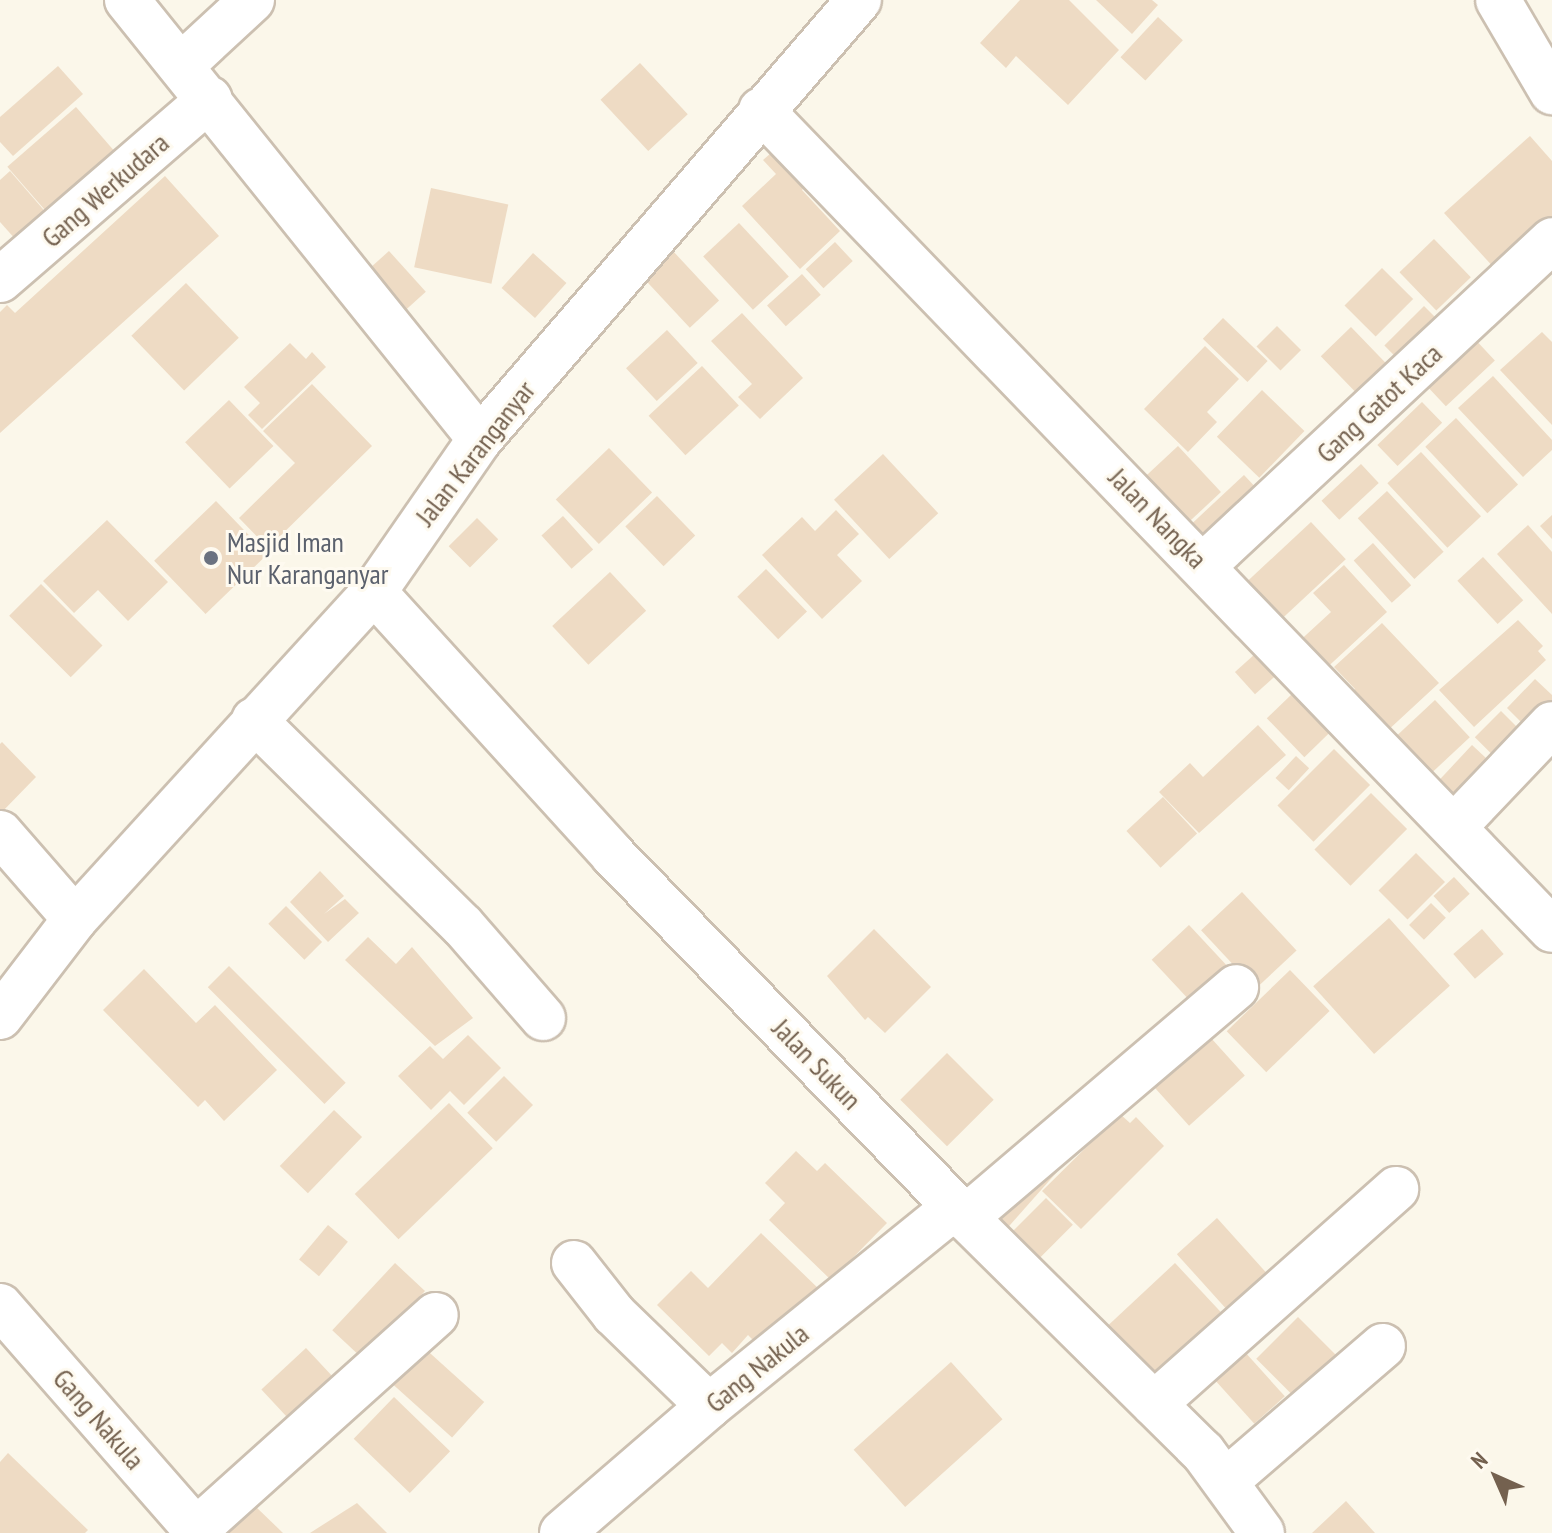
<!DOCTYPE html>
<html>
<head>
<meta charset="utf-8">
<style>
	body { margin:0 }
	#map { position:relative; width:1552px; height:1533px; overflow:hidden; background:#fbf7ea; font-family:"PT Sans Narrow",sans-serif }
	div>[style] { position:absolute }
	.building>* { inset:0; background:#eedbc4; transform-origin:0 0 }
	.roads { filter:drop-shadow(2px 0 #ccc0b1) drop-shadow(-2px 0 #ccc0b1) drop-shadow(0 2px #ccc0b1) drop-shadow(0 -2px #ccc0b1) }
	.minor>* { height:44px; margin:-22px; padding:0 22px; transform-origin:22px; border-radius:22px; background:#fff }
	.dots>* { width:22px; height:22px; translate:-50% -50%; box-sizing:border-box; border:4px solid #fefaf0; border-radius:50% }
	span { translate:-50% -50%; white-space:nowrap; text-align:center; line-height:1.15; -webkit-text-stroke:6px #fefaf0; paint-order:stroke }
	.street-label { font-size:28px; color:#74614f }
	.worship-label { font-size:28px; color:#5b616d }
	.left { translate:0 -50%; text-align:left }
	.north { position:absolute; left:1456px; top:1437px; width:80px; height:80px; -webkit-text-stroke:6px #fefaf0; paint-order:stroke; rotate:315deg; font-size:22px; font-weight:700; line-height:32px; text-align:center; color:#74614f }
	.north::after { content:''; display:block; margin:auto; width:28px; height:36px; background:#74614f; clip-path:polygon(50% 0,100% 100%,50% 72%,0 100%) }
</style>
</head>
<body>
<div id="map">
	<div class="building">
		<div style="clip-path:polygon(1020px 0,1069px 0,1119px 50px,1068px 105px,1016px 56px,1006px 68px,980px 43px)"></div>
		<div style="clip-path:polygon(1096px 0,1152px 0,1158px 5px,1132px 34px)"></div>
		<div style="left:1158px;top:17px;width:34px;height:55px;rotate:43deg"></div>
		<div style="left:640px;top:63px;width:70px;height:54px;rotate:47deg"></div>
		<div style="clip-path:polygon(58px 66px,83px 94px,13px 156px,0 142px,0 117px)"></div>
		<div style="left:76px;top:107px;width:69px;height:91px;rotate:49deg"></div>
		<div style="clip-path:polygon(1530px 136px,1552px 161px,1552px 220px,1496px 270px,1444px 213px)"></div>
		<div style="clip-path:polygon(778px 147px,810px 181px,802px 190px,840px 231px,800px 269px,742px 206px,776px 174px,763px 160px)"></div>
		<div style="clip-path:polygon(10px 171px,55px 223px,25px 250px,0 222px,0 180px)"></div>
		<div style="clip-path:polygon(165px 176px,219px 236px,0 433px,0 312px,7px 305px,15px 313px)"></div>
		<div style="left:431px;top:188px;width:79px;height:81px;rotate:12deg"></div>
		<div style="left:739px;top:223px;width:73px;height:49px;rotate:47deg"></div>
		<div style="left:1434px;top:239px;width:53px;height:48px;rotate:46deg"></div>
		<div style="left:835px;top:242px;width:26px;height:40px;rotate:47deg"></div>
		<div style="left:672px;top:250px;width:69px;height:40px;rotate:47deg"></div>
		<div style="left:389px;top:251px;width:55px;height:45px;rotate:48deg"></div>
		<div style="left:533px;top:253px;width:45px;height:47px;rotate:42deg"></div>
		<div style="left:1382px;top:268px;width:44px;height:53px;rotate:45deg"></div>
		<div style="left:802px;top:274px;width:28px;height:47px;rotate:48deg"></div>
		<div style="left:186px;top:283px;width:76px;height:76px;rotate:46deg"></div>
		<div style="left:1424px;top:306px;width:28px;height:56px;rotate:45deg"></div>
		<div style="clip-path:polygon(742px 313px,803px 378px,760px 419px,738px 397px,752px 384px,711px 341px)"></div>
		<div style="left:1223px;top:318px;width:62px;height:29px;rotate:44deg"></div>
		<div style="left:1277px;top:326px;width:34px;height:29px;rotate:45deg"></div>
		<div style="left:1351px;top:327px;width:59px;height:42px;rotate:46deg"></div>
		<div style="left:667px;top:330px;width:45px;height:56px;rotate:47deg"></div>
		<div style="clip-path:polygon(1542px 332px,1552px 342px,1552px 425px,1500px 370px)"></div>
		<div style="left:1471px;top:335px;width:35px;height:67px;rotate:47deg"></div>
		<div style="clip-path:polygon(290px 343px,306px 359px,312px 352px,326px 367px,262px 429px,248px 415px,260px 403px,244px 387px)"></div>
		<div style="clip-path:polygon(1205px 346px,1239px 379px,1207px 412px,1217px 422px,1188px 452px,1144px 409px)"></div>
		<div style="left:702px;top:366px;width:54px;height:73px;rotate:47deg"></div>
		<div style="clip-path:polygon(1493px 376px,1552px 440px,1552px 450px,1523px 477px,1458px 408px)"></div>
		<div style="clip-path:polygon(312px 384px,372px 446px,268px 548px,239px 518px,295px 463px,263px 431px)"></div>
		<div style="left:1262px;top:390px;width:59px;height:65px;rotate:44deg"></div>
		<div style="left:229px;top:400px;width:64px;height:61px;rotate:46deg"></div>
		<div style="left:1422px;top:402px;width:29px;height:62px;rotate:46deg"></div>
		<div style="left:1456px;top:418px;width:91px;height:42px;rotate:47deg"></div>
		<div style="left:1178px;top:446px;width:63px;height:55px;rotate:47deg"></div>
		<div style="left:609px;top:448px;width:62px;height:74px;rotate:46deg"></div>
		<div style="left:1421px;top:452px;width:88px;height:46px;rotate:47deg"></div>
		<div style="left:883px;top:454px;width:81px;height:67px;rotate:47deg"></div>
		<div style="left:1361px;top:464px;width:26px;height:54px;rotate:47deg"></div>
		<div style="left:1244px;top:475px;width:37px;height:86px;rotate:47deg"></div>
		<div style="left:1387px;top:491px;width:83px;height:40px;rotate:47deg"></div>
		<div style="left:657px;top:496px;width:55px;height:44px;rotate:46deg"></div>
		<div style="left:216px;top:501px;width:74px;height:86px;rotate:46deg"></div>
		<div style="clip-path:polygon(836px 510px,859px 534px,837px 555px,862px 581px,822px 619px,762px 555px,802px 517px,815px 531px)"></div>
		<div style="clip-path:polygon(1552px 515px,1552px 539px,1540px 526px)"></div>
		<div style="left:563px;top:516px;width:45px;height:29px;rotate:48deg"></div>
		<div style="left:477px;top:518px;width:30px;height:40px;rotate:45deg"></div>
		<div style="clip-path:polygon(107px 520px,168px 582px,128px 621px,98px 590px,74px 613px,43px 581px)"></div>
		<div style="left:1311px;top:522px;width:51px;height:102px;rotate:47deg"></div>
		<div style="clip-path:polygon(1528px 525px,1552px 552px,1552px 614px,1497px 554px)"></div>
		<div style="left:1373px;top:543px;width:57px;height:26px;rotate:48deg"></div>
		<div style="left:1483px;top:557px;width:59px;height:35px;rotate:47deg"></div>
		<div style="clip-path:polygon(1344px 565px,1387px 612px,1320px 674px,1294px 646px,1331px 612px,1313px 593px)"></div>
		<div style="left:766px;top:569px;width:59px;height:40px;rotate:46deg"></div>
		<div style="left:610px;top:572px;width:53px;height:79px;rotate:47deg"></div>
		<div style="left:41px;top:584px;width:87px;height:45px;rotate:45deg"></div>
		<div style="clip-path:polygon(1518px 620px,1543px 646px,1538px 651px,1546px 660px,1474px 727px,1439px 690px)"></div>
		<div style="clip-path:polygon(1382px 623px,1439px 683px,1385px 733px,1349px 695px,1355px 689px,1334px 667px)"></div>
		<div style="left:1255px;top:654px;width:30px;height:27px;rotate:48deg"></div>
		<div style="clip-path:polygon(1535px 679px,1552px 695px,1552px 717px,1534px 735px,1507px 708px)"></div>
		<div style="left:1292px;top:694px;width:54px;height:35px;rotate:46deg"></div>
		<div style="left:1435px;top:700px;width:51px;height:52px;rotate:47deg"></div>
		<div style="left:1501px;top:711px;width:40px;height:37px;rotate:45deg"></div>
		<div style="clip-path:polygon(1258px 725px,1286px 755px,1199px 833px,1159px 792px,1190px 763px,1203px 777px)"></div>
		<div style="clip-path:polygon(2px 742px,36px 777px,0 814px,0 744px)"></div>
		<div style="left:1472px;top:745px;width:35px;height:52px;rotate:43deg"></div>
		<div style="left:1334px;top:749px;width:51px;height:80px;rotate:45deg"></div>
		<div style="left:1296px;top:756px;width:18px;height:30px;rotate:43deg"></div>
		<div style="left:1371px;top:793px;width:51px;height:80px;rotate:45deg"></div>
		<div style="left:1163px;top:797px;width:50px;height:50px;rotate:47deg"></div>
		<div style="left:1416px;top:853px;width:41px;height:53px;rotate:45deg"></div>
		<div style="clip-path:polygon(320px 871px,344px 896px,324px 914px,345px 899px,359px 913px,328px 942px,290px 902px)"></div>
		<div style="left:1454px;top:877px;width:23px;height:28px;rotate:47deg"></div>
		<div style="left:1242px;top:892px;width:80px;height:56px;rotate:47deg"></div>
		<div style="left:1431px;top:903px;width:21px;height:31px;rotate:45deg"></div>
		<div style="left:286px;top:906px;width:51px;height:25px;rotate:45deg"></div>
		<div style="left:1389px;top:918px;width:91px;height:102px;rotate:48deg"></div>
		<div style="left:1189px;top:925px;width:67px;height:51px;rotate:47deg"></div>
		<div style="clip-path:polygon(874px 929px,931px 987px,885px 1033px,868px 1017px,865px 1020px,827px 976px)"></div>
		<div style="left:1482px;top:929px;width:33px;height:38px;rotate:49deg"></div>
		<div style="clip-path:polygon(368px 937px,396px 964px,412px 947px,473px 1018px,435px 1046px,345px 960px)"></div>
		<div style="left:229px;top:966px;width:165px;height:30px;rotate:45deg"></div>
		<div style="clip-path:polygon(144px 969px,196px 1023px,215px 1005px,277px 1070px,224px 1121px,205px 1100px,198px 1107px,103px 1010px)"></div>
		<div style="left:1290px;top:970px;width:57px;height:88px;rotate:46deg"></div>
		<div style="left:1202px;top:1028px;width:64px;height:75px;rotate:48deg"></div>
		<div style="clip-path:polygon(468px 1035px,501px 1068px,464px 1105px,450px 1091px,431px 1110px,398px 1076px,430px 1046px,443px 1059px)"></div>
		<div style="left:947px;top:1053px;width:66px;height:66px;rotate:45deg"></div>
		<div style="left:504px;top:1076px;width:41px;height:52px;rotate:45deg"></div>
		<div style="left:449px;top:1103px;width:63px;height:131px;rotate:46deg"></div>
		<div style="left:334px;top:1110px;width:39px;height:78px;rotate:44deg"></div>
		<div style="clip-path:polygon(1120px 1114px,1130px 1123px,1136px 1117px,1164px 1146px,1081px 1229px,1042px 1191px)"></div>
		<div style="clip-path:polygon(796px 1151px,817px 1171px,825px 1163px,887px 1223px,831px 1280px,769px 1220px,785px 1203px,765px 1183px)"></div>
		<div style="clip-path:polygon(1041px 1156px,1057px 1172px,995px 1242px,975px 1221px)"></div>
		<div style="left:1046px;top:1198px;width:38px;height:69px;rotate:45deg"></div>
		<div style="left:1217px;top:1218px;width:79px;height:54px;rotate:48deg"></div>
		<div style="left:328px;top:1225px;width:26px;height:45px;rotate:40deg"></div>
		<div style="clip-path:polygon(761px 1233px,821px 1291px,760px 1347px,748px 1335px,732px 1353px,722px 1343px,709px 1356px,657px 1305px,691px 1271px,708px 1288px)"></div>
		<div style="left:395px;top:1263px;width:41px;height:92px;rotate:43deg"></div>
		<div style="left:1175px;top:1263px;width:79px;height:100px;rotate:47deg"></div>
		<div style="left:1298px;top:1317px;width:66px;height:59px;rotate:45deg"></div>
		<div style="left:421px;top:1345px;width:85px;height:48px;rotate:42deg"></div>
		<div style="left:306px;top:1348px;width:42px;height:61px;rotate:47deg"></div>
		<div style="left:1244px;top:1351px;width:61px;height:41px;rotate:48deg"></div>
		<div style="left:951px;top:1362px;width:77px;height:131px;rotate:48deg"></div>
		<div style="left:394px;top:1397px;width:78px;height:58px;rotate:44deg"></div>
		<div style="clip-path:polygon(8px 1453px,88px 1530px,85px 1533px,0 1533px,0 1462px)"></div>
		<div style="clip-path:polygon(1346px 1501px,1375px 1533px,1312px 1533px)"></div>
		<div style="clip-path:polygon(357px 1503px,387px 1533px,310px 1533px)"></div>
		<div style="clip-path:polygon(253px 1504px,283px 1533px,224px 1533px)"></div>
	</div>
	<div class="roads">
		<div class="minor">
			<div style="left:127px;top:0;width:563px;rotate:51.2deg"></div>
			<div style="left:1498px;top:0;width:107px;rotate:59.6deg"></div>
			<div style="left:183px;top:64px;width:94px;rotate:-42.8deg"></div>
			<div style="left:761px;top:110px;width:1139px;rotate:46.03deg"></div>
			<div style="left:0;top:280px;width:277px;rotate:-40.8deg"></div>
			<div style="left:1204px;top:565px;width:476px;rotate:-43deg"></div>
			<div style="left:374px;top:592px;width:355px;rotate:47.7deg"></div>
			<div style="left:613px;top:855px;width:491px;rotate:45.8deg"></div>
			<div style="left:955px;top:1207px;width:349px;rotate:44.7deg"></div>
			<div style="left:1203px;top:1452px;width:100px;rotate:53.9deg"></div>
			<div style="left:254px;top:720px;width:293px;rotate:44.6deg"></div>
			<div style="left:463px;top:926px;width:122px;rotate:49deg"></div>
			<div style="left:1454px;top:827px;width:142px;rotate:-46.4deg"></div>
			<div style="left:0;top:833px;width:114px;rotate:48.9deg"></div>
			<div style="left:0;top:1017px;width:123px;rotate:-52.6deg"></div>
			<div style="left:75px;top:919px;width:443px;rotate:-47.6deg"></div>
			<div style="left:374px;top:592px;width:186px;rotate:-55.3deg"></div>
			<div style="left:480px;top:439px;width:580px;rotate:-49.2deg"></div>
			<div style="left:965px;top:1218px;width:356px;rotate:-40.4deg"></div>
			<div style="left:574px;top:1263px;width:65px;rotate:51.9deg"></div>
			<div style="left:614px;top:1314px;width:132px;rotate:44.1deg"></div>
			<div style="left:0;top:1306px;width:302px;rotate:48.8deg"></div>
			<div style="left:1154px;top:1404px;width:324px;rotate:-41.6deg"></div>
			<div style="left:1226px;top:1481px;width:207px;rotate:-40.7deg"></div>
			<div style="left:196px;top:1530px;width:322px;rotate:-41.9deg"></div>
			<div style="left:562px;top:1533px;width:194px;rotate:-40.8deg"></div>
			<div style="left:709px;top:1406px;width:316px;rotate:-39deg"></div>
		</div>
	</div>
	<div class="dots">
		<div style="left:211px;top:558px;background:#6b7280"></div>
	</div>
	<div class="street-label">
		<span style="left:105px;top:190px;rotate:-41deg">Gang Werkudara</span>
		<span style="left:1379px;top:403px;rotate:-43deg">Gang Gatot Kaca</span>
		<span style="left:475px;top:453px;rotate:-52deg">Jalan Karanganyar</span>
		<span style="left:1158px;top:518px;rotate:46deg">Jalan Nangka</span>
		<span style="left:817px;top:1064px;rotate:46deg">Jalan Sukun</span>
		<span style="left:757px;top:1368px;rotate:-39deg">Gang Nakula</span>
		<span style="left:99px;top:1419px;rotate:49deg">Gang Nakula</span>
	</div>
	<div class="worship-label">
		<span class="left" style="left:227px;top:558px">Masjid Iman<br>Nur Karanganyar</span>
	</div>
	<div class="north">N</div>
</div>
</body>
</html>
